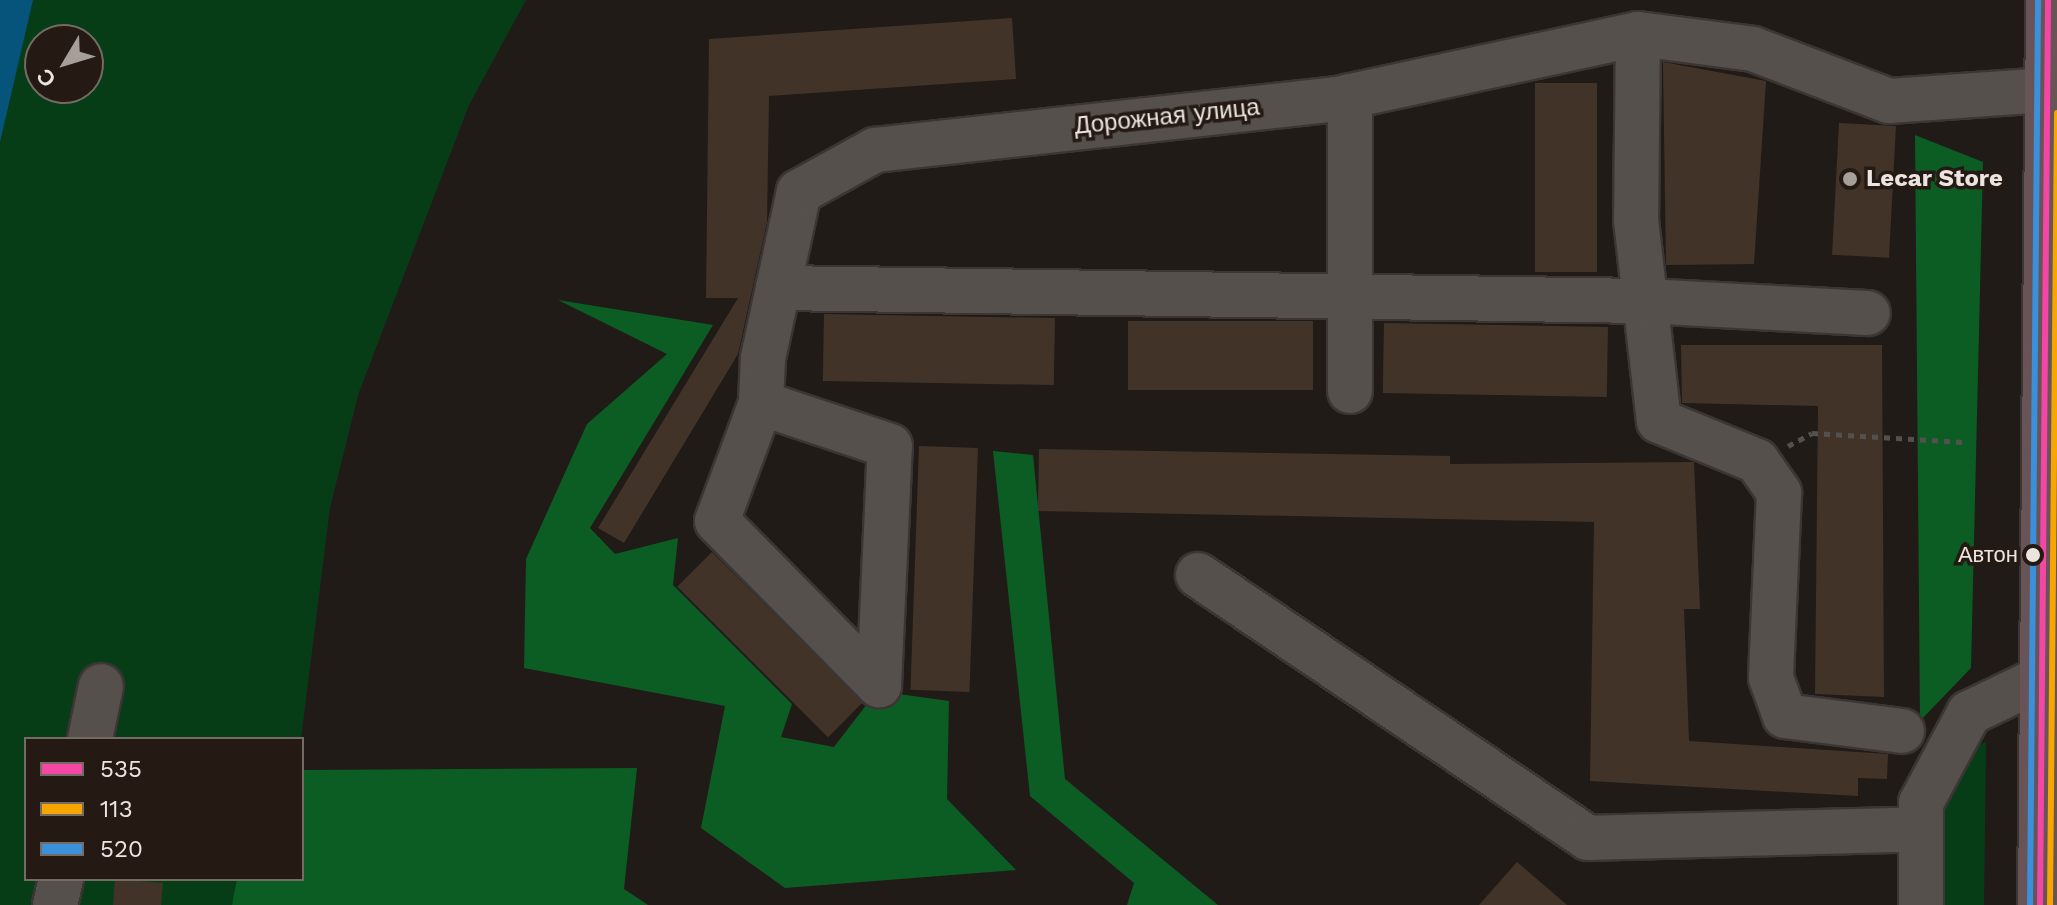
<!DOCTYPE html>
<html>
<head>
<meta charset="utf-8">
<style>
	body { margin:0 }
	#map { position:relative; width:2057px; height:905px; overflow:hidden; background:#211b17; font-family:"Work Sans",sans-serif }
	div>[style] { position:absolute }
	.green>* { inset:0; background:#073d16 }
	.forest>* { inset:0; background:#0b5d24 }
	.water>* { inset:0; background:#06537c }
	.building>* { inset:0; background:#423328; transform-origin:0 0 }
	.path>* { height:5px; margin-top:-2.5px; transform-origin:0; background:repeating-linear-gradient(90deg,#54504d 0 6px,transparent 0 12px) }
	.roads { filter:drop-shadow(2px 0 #3b3634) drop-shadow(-2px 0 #3b3634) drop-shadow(0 2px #3b3634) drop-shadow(0 -2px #3b3634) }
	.minor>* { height:44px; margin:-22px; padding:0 22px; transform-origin:22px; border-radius:22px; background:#56504d }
	.highway>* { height:44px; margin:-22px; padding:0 22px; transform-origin:22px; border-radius:22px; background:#685456 }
	.bus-1>* { height:6px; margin:-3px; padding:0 3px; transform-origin:3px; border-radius:3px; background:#f346a5 }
	.bus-2>* { height:6px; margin:-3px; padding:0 3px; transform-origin:3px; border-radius:3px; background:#f7a600 }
	.bus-3>* { height:6px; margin:-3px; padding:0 3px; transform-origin:3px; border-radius:3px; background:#3a90db }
	.dots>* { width:22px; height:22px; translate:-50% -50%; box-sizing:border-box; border:4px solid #251a13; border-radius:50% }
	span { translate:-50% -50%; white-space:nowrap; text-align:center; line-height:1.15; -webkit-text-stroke:7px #251a13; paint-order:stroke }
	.bus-label { font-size:22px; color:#ece4df }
	.right { translate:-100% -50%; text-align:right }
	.street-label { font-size:24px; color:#ece4df }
	.poi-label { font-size:24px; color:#ece4df; font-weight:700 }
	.left { translate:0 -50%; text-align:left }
	.legend { position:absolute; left:24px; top:737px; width:280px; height:144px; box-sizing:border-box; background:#251a13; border:2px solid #756b65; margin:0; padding:10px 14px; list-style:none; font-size:24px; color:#ece4df }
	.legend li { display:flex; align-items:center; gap:16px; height:40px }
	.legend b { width:40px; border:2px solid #756b65 }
	.north { position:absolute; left:24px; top:24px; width:80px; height:80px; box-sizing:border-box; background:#251a13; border:2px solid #756b65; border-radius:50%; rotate:232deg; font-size:22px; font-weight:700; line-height:32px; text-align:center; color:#ece4df }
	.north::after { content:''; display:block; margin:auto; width:28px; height:36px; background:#a59e99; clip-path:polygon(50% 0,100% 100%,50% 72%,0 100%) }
</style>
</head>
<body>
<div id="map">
	<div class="green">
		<div style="clip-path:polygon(evenodd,0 0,526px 0,469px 105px,358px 395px,330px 508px,301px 739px,26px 739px,26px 879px,299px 879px,298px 905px,0 905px,0 0,40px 40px,88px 40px,88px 88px,40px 88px,40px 40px)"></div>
		<div style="clip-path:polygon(1986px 742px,1984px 905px,1934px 905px,1933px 805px,1960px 753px)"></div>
	</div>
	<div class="forest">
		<div style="clip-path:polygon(1915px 135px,1983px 162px,1971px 668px,1920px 721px)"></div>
		<div style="clip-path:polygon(558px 300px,713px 325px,590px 528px,615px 554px,678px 538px,673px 585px,792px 704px,781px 737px,834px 747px,877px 691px,949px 701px,947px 799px,1016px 870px,785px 888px,701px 828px,725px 706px,524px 668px,526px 559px,587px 424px,667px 354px)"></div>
		<div style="clip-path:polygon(993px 451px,1033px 455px,1065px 779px,1218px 905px,1127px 905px,1134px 883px,1030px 796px)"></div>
		<div style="clip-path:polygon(637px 768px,624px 889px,648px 905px,232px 905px,237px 879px,302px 879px,302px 770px)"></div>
	</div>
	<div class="water">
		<div style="clip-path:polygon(0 0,33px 0,0 142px)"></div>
	</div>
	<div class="building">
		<div style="clip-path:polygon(1012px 18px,1016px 79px,769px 96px,767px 222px,738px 354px,624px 543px,598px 528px,738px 298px,706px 298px,709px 39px)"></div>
		<div style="clip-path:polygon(1663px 62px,1766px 81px,1754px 264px,1666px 265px)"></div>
		<div style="left:1535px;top:83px;width:62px;height:189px"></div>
		<div style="left:1839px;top:123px;width:57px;height:132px;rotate:3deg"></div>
		<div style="left:824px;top:314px;width:231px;height:67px;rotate:1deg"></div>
		<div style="left:1128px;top:321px;width:185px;height:69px"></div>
		<div style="left:1384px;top:323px;width:224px;height:70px;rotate:1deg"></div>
		<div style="clip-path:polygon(1681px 345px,1882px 345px,1884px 697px,1815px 694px,1818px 406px,1682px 403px)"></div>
		<div style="left:919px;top:446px;width:59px;height:244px;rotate:2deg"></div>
		<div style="clip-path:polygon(1039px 449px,1450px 456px,1450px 464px,1694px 462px,1700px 609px,1684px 609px,1689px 741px,1888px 754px,1887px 779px,1858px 778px,1858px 796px,1590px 781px,1594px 522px,1038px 511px)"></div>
		<div style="left:712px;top:552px;width:213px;height:49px;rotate:45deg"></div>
		<div style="clip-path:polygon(1517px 862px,1567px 905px,1479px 905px)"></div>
		<div style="clip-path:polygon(115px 879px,163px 883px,161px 905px,113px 905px)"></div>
	</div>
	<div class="path">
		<div style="left:1788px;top:446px;width:27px;rotate:-28deg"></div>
		<div style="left:1812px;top:433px;width:152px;rotate:3.4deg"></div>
	</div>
	<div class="roads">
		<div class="minor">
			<div style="left:1638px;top:34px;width:186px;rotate:90.6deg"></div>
			<div style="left:1636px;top:220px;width:202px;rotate:83.5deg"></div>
			<div style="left:1659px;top:421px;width:106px;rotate:22.2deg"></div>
			<div style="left:1757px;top:461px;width:39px;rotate:55deg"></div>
			<div style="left:1779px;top:493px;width:185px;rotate:92.5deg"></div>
			<div style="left:1771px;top:678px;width:40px;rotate:69.8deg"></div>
			<div style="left:1785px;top:716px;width:118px;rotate:7.3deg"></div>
			<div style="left:1350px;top:96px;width:295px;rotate:90deg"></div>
			<div style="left:778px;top:288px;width:867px;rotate:0.86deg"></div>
			<div style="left:1645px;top:301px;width:223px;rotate:3.1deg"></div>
			<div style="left:761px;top:403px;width:126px;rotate:110.4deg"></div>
			<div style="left:717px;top:521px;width:231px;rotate:45.4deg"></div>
			<div style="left:879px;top:685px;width:239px;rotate:-87.4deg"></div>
			<div style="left:890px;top:446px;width:136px;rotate:-161.6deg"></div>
			<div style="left:761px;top:403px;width:45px;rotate:-87.5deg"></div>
			<div style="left:763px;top:358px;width:170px;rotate:-77.8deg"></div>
			<div style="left:799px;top:192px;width:87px;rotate:-28.9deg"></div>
			<div style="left:875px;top:150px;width:465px;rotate:-6.3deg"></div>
			<div style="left:1337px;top:99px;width:308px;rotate:-12.2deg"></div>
			<div style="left:1638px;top:34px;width:116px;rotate:7.4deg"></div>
			<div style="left:1753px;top:49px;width:146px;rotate:20.9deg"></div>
			<div style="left:1889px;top:101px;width:159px;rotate:-4deg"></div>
			<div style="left:1198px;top:575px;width:470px;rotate:34deg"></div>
			<div style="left:1588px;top:838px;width:333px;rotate:-1.5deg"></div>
			<div style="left:90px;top:739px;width:54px;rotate:-78.3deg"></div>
			<div style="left:55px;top:905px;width:27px;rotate:-77deg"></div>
			<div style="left:1921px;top:905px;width:102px;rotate:-90deg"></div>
			<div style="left:1921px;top:803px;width:102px;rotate:-61.9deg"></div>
			<div style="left:1969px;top:713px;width:81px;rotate:-25.6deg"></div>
		</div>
		<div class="highway">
			<div style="left:2040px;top:905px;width:905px;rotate:-89.49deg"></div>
		</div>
	</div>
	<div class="bus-1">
		<div style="left:2040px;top:905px;width:905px;rotate:-89.49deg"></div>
	</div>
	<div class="bus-2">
		<div style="left:2050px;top:905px;width:792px;rotate:-89.49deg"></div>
	</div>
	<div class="bus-3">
		<div style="left:2030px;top:905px;width:905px;rotate:-89.49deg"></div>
	</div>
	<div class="dots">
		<div style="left:1850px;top:179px;background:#a59e99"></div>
		<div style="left:2033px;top:555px;background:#ece4df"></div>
	</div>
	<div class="bus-label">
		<span class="right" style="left:2018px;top:555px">Автон</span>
	</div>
	<div class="street-label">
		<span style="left:1167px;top:117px;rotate:-6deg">Дорожная улица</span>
	</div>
	<div class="poi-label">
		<span class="left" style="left:1866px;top:179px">Lecar Store</span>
	</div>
	<ul class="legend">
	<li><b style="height:10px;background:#f346a5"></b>535</li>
	<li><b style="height:10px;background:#f7a600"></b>113</li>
	<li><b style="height:10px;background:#3a90db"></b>520</li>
	</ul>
	<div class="north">С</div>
</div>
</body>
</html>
